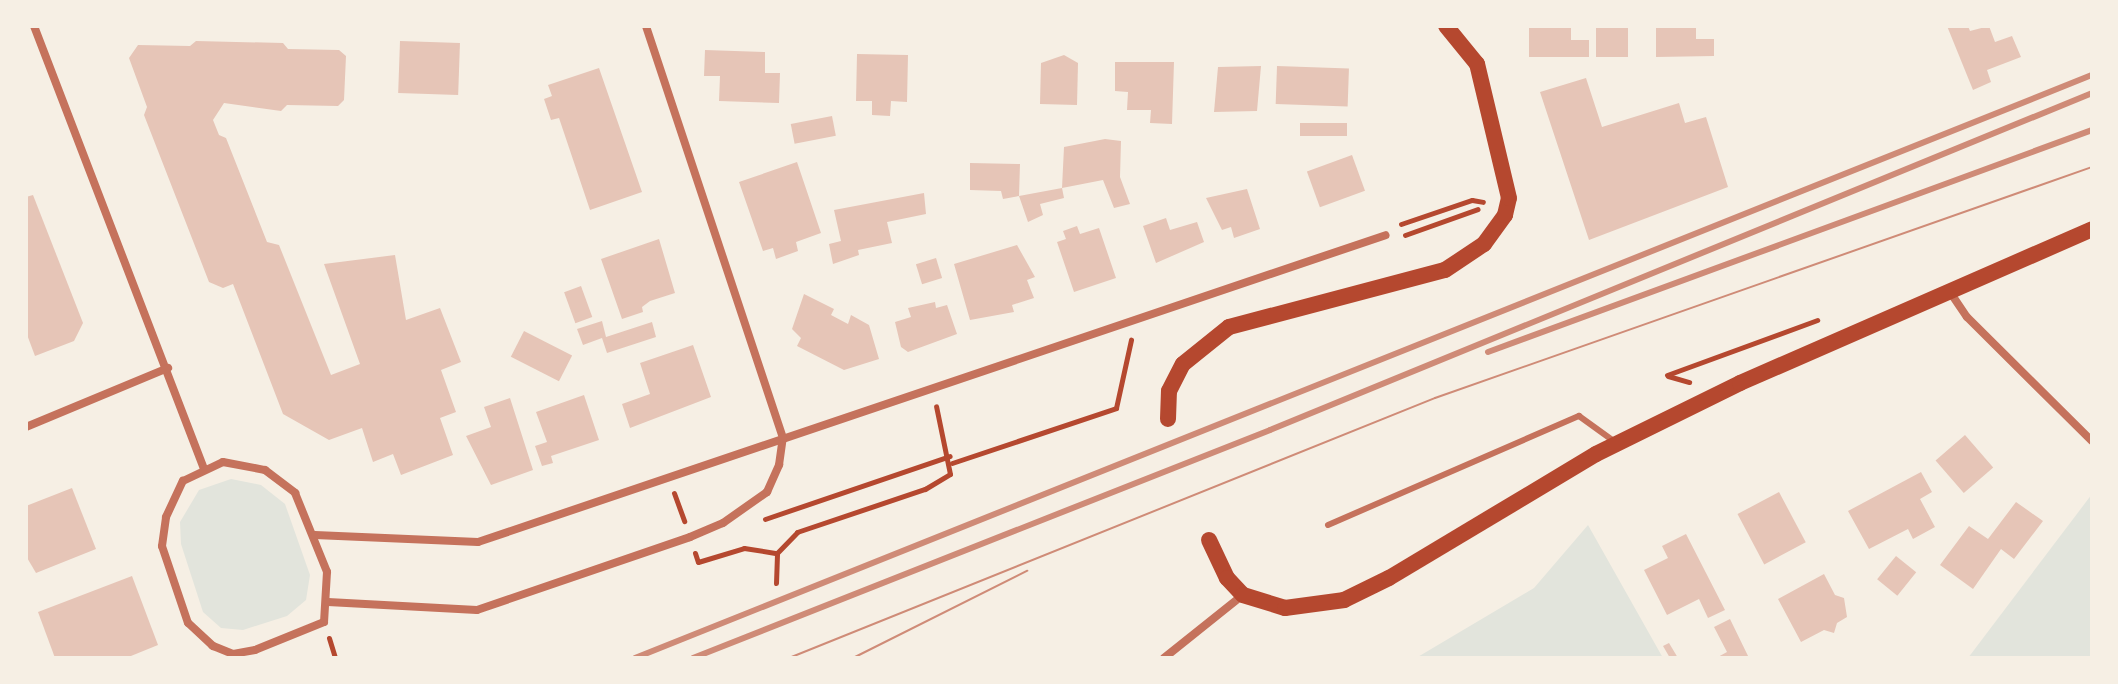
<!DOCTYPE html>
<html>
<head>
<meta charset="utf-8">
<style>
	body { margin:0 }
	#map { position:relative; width:2118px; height:684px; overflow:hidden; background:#f6efe4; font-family:"DM Sans",sans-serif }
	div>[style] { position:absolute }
	.green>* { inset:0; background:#e2e4dc }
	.building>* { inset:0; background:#e6c5b7; transform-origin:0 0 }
	.path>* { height:5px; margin:-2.5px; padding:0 2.5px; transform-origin:2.5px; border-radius:2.5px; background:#b5482f }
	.service>* { height:6px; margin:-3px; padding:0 3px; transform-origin:3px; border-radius:3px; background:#c5725c }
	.minor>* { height:8px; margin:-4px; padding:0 4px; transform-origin:4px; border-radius:4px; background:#c5725c }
	.secondary>* { height:16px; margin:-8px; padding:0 8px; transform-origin:8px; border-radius:8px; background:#b5482f }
	.tram>* { height:2px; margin:-1px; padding:0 1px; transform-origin:1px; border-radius:1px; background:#cf8b77 }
	.rail>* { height:6px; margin:-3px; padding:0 3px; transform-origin:3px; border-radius:3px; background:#cf8b77 }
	span { translate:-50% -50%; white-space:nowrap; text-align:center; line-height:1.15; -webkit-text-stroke:6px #f6efe4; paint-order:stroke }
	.frame { position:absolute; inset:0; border:28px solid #f6efe4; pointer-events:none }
</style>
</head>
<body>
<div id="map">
	<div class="green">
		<div style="clip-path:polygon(231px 479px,261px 485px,285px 504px,310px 575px,306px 600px,287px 616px,243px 630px,221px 628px,203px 612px,181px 544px,180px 522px,199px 490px)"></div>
		<div style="clip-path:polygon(2092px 494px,2092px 658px,1968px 658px)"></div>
		<div style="clip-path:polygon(1588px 525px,1663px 658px,1416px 658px,1534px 588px)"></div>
	</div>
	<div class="building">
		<div style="clip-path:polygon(1529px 26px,1571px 26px,1571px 40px,1589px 40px,1589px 57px,1529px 57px)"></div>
		<div style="left:1596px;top:26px;width:32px;height:31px"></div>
		<div style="clip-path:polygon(1656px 26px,1696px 26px,1696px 39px,1714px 39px,1714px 56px,1656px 57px)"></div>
		<div style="clip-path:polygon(1947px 26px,1968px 26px,1970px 31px,1989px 26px,1995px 42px,2012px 36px,2021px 57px,1987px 70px,1991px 82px,1973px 90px)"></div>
		<div style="clip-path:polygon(196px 41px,283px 43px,288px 49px,339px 50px,346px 56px,344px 100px,338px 106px,287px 105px,281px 111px,224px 103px,213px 120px,219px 135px,226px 138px,267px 242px,279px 245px,331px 375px,360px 364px,324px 264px,395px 255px,406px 320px,440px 308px,461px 362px,441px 370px,456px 412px,440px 418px,453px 455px,401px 475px,393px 454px,373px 462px,362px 428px,329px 440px,283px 414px,233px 284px,223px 288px,209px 282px,144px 115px,147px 107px,129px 58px,138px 45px,190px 46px)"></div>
		<div style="left:400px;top:41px;width:60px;height:52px;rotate:2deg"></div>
		<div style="clip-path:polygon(705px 50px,765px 52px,765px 73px,780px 73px,779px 103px,719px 101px,720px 76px,704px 76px)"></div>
		<div style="clip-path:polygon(857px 54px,908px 55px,907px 102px,891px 101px,890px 116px,872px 115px,872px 101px,856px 101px)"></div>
		<div style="clip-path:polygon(1064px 55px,1078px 63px,1077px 105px,1040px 104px,1041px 63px)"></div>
		<div style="clip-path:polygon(1115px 62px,1174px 62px,1172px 124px,1150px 123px,1151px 110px,1127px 110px,1128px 92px,1115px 91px)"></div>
		<div style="clip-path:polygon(1261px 66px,1257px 111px,1214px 112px,1218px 67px)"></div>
		<div style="left:1277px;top:66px;width:72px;height:38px;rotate:2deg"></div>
		<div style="clip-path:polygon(599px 68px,642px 192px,590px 210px,559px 118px,551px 120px,544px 99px,552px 96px,548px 85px)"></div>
		<div style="clip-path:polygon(1586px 78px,1602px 127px,1679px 103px,1685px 123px,1706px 117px,1728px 187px,1589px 240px,1540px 92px)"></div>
		<div style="left:832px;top:116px;width:20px;height:42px;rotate:79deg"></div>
		<div style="left:1347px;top:123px;width:13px;height:47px;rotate:90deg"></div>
		<div style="clip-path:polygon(1105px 139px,1121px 141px,1120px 177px,1130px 204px,1114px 208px,1103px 180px,1062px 188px,1064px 198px,1040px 204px,1043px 215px,1028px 222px,1019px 196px,1003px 199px,1001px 191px,970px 190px,970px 163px,1020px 164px,1019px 196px,1062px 188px,1064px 147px)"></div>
		<div style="left:1352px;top:155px;width:38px;height:48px;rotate:70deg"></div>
		<div style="clip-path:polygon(797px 162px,821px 233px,796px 242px,798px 251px,776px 259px,773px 248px,763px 251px,739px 182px)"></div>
		<div style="clip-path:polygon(1247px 189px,1260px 229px,1234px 238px,1231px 227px,1222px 230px,1206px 198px)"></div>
		<div style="clip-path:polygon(924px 193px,926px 214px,887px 222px,892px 243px,858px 250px,859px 255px,833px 264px,829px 244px,841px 241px,834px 210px)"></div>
		<div style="clip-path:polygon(33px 195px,83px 323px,74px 341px,35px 356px,26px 332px,26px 197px)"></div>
		<div style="clip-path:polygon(1166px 218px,1170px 230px,1197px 222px,1204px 242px,1156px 263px,1143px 226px)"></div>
		<div style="clip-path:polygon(1077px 226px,1080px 234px,1099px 228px,1116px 278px,1074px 292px,1057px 242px,1066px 239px,1063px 231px)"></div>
		<div style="clip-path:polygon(659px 239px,675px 293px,650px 301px,642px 307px,643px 312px,622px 319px,601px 259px)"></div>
		<div style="clip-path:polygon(1017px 245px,1035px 277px,1027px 280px,1034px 298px,1012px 305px,1014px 312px,970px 320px,954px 264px)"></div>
		<div style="left:936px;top:258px;width:21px;height:21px;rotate:73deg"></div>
		<div style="left:581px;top:286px;width:33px;height:18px;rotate:70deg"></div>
		<div style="clip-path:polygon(804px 294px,834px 309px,831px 315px,848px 324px,851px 315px,869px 325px,879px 359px,844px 370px,797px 346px,801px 338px,792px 329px)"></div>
		<div style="clip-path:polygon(935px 302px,936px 308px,947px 305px,957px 334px,908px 352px,901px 347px,895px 322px,911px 317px,908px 308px)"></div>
		<div style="clip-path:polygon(602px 321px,606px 337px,652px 322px,656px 337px,607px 353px,602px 338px,583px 345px,577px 329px)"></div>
		<div style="left:524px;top:331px;width:54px;height:29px;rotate:27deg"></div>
		<div style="clip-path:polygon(693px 345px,711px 397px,630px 428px,622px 404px,650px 394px,640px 363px)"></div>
		<div style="clip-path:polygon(584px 395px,599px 440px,551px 456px,553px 463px,542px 466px,535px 446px,547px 442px,536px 412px)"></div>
		<div style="clip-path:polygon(510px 398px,533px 470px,491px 485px,466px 436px,491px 427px,484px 407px)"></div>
		<div style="left:1965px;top:435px;width:43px;height:39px;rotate:49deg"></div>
		<div style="clip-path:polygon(1921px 472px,1932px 492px,1920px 499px,1935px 527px,1913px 539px,1908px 529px,1869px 549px,1848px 511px)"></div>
		<div style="clip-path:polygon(72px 488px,96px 549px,36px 573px,26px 556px,26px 506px)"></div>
		<div style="left:1779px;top:492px;width:57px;height:47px;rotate:62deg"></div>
		<div style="clip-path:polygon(2016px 502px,2043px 521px,2014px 559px,2001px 549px,1973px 589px,1940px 565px,1969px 526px,1988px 539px)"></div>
		<div style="clip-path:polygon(1686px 534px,1725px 610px,1708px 618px,1699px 599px,1667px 615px,1644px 570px,1668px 558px,1662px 546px)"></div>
		<div style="left:1896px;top:556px;width:26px;height:30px;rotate:39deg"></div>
		<div style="clip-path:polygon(1824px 574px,1835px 595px,1844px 598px,1847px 617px,1837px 623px,1834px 633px,1824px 630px,1801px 642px,1778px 599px)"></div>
		<div style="clip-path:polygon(132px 576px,158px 645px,126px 658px,55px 658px,38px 612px)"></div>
		<div style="clip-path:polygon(1730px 619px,1749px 658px,1716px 658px,1727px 652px,1714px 627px)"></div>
		<div style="clip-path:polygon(1669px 643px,1678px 658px,1670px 658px,1663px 646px)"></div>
	</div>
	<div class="path">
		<div style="left:1401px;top:224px;width:75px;rotate:-18.7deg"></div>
		<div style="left:1472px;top:200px;width:11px;rotate:10deg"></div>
		<div style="left:1405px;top:235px;width:77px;rotate:-19.6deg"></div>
		<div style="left:1667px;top:375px;width:160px;rotate:-20.1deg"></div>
		<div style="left:1668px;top:376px;width:22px;rotate:16deg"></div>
		<div style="left:952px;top:463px;width:173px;rotate:-18.5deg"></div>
		<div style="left:1116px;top:408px;width:70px;rotate:-77.6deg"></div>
		<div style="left:674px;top:493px;width:30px;rotate:70deg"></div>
		<div style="left:765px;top:519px;width:195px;rotate:-18.8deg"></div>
		<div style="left:695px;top:553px;width:9px;rotate:72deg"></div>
		<div style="left:698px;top:562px;width:48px;rotate:-16.9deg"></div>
		<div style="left:744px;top:548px;width:33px;rotate:9deg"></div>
		<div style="left:776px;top:583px;width:30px;rotate:-88deg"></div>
		<div style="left:777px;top:553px;width:29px;rotate:-46deg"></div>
		<div style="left:797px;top:532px;width:135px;rotate:-18.6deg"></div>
		<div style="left:925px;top:489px;width:29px;rotate:-31deg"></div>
		<div style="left:950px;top:474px;width:69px;rotate:-101.6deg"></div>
		<div style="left:329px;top:638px;width:21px;rotate:73deg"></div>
	</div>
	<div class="service">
		<div style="left:1328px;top:525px;width:274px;rotate:-23.5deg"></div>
		<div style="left:1579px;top:416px;width:44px;rotate:35.8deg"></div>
	</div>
	<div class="minor">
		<div style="left:34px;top:26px;width:474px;rotate:69deg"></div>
		<div style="left:1950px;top:292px;width:30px;rotate:56deg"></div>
		<div style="left:1967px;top:317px;width:176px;rotate:44.8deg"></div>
		<div style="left:26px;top:427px;width:154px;rotate:-22.6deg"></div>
		<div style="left:223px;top:462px;width:43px;rotate:10.8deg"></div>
		<div style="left:265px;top:470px;width:38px;rotate:37deg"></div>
		<div style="left:295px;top:493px;width:85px;rotate:67.9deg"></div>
		<div style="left:327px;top:572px;width:50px;rotate:93.4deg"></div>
		<div style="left:324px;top:622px;width:74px;rotate:157.9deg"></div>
		<div style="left:255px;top:650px;width:22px;rotate:170deg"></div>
		<div style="left:233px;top:654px;width:22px;rotate:-158deg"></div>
		<div style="left:213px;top:646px;width:34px;rotate:-137deg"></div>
		<div style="left:188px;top:623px;width:81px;rotate:-108.7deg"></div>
		<div style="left:162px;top:546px;width:29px;rotate:-82deg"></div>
		<div style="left:166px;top:517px;width:40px;rotate:-65deg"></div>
		<div style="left:183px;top:481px;width:44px;rotate:-25.4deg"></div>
		<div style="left:315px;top:535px;width:163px;rotate:2.5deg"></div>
		<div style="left:478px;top:542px;width:958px;rotate:-18.68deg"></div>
		<div style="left:328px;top:602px;width:149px;rotate:3.1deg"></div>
		<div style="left:477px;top:610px;width:225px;rotate:-18.9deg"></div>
		<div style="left:690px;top:537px;width:36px;rotate:-23deg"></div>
		<div style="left:723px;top:523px;width:54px;rotate:-35.2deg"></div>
		<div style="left:767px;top:492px;width:30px;rotate:-66deg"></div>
		<div style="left:779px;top:465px;width:27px;rotate:-82deg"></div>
		<div style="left:783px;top:438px;width:434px;rotate:-108.4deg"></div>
		<div style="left:1164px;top:658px;width:101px;rotate:-38.6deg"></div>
	</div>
	<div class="secondary">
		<div style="left:1168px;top:419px;width:28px;rotate:-88deg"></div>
		<div style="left:1169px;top:391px;width:30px;rotate:-63deg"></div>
		<div style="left:1183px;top:364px;width:59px;rotate:-38.8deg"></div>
		<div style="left:1229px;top:327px;width:223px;rotate:-14.8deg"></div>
		<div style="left:1445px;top:270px;width:47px;rotate:-33.7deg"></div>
		<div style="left:1484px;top:244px;width:36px;rotate:-54deg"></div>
		<div style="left:1505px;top:215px;width:17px;rotate:-77deg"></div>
		<div style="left:1509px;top:198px;width:138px;rotate:-103.4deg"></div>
		<div style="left:1477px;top:64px;width:49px;rotate:-129.2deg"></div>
		<div style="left:1209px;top:540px;width:42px;rotate:64.7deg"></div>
		<div style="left:1227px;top:578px;width:23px;rotate:47deg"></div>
		<div style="left:1243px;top:595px;width:44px;rotate:17.2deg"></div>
		<div style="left:1285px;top:608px;width:60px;rotate:-7.7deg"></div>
		<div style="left:1344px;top:600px;width:50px;rotate:-26.1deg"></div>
		<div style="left:1389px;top:578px;width:241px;rotate:-30.9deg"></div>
		<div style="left:1596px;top:454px;width:161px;rotate:-26.2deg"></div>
		<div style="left:1740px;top:383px;width:384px;rotate:-23.6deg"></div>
	</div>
	<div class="tram">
		<div style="left:789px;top:658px;width:696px;rotate:-21.92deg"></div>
		<div style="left:1435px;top:398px;width:696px;rotate:-19.37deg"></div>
		<div style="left:853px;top:658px;width:195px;rotate:-26.6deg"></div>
	</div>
	<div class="rail">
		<div style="left:1488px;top:352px;width:644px;rotate:-20.18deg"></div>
		<div style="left:635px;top:658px;width:1569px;rotate:-21.81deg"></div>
		<div style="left:693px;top:658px;width:620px;rotate:-21.56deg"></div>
		<div style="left:1270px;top:430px;width:888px;rotate:-22.29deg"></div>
	</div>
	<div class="frame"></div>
</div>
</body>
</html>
